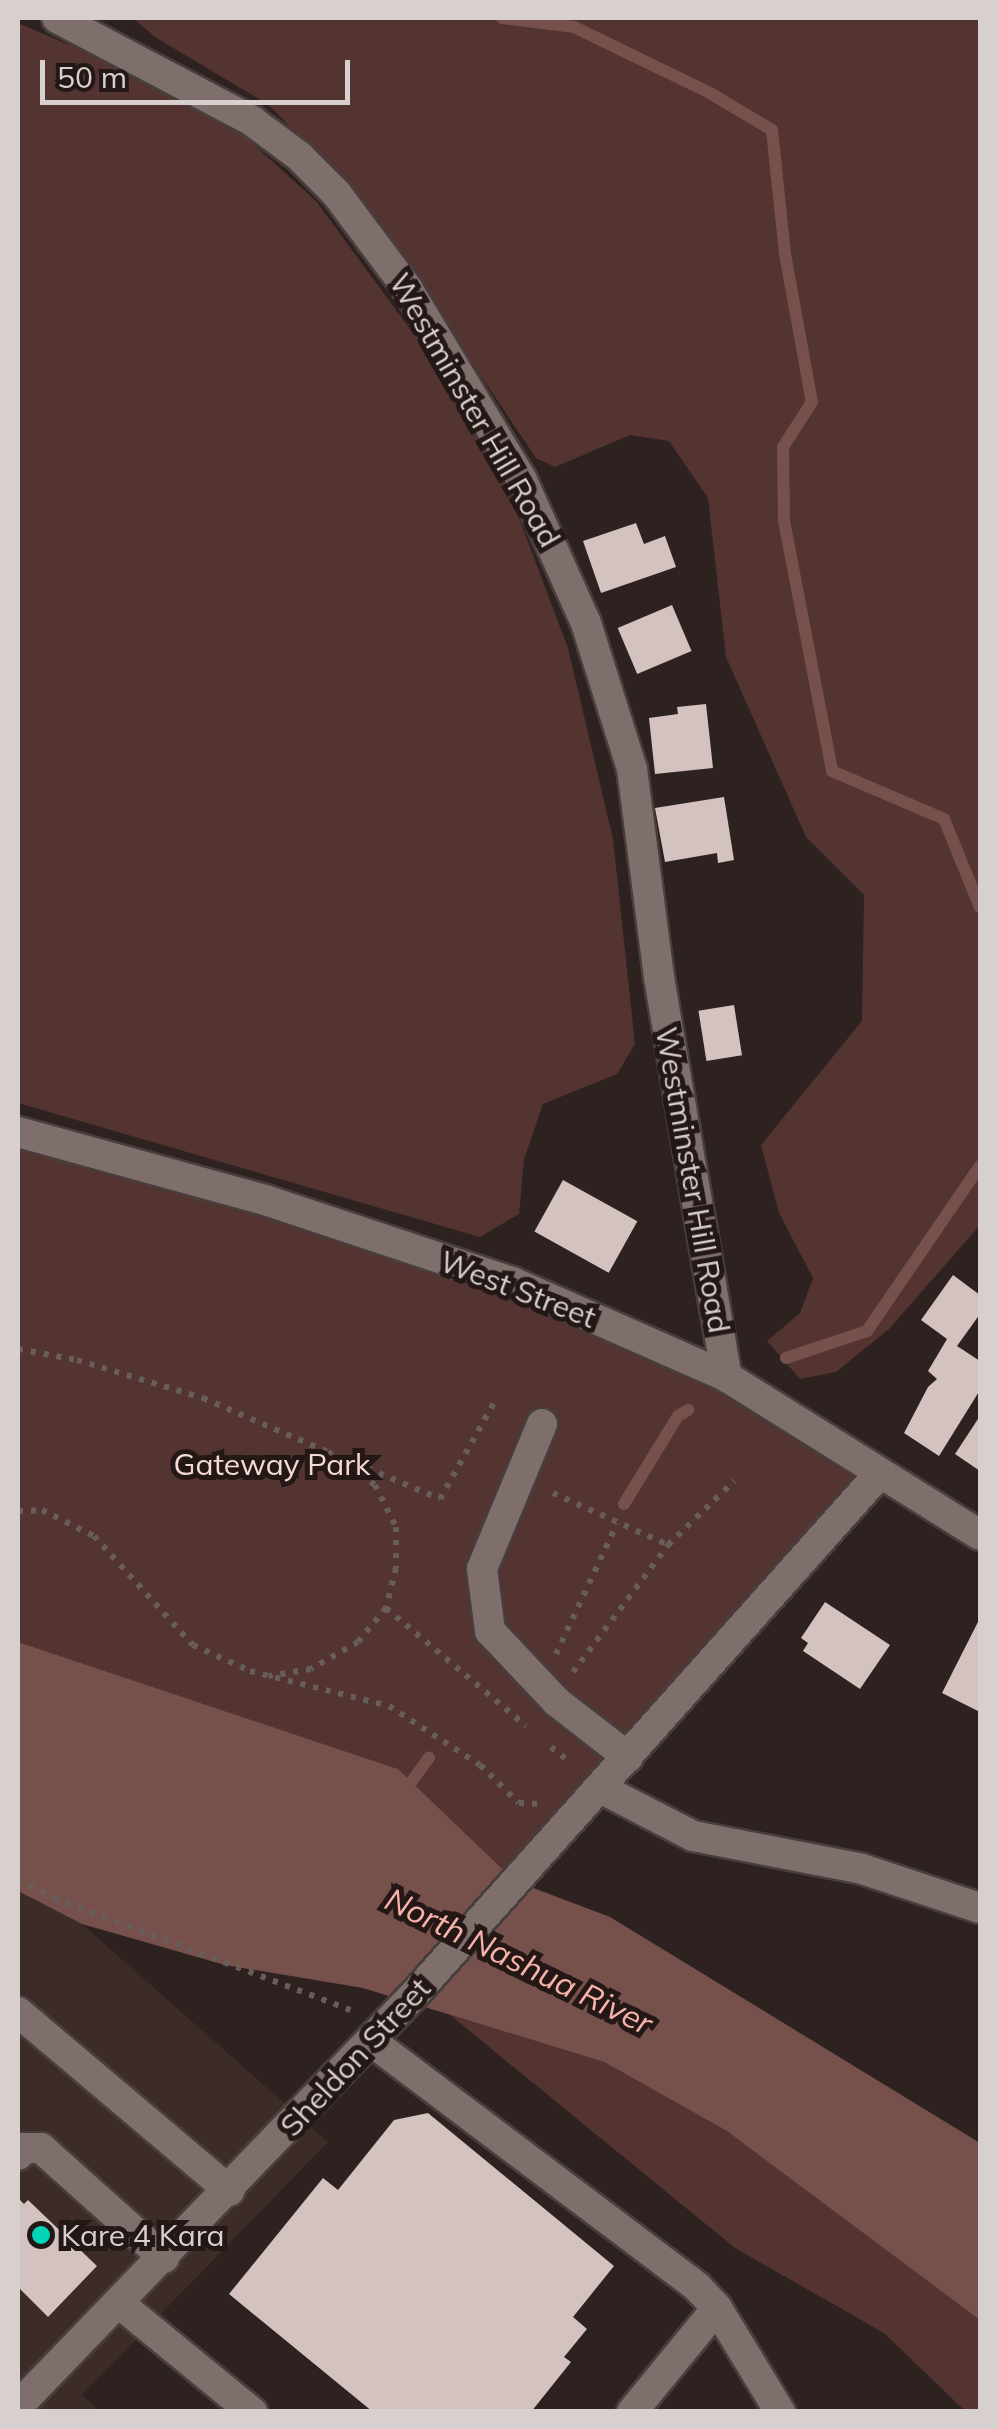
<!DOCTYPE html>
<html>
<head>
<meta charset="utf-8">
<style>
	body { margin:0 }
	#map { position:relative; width:998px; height:2429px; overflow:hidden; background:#2e2220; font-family:Mulish,sans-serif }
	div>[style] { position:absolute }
	.built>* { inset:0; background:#3d2b28 }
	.green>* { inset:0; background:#533430 }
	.water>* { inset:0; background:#76514c }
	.stream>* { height:12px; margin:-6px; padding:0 6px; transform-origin:6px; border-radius:6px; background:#76514c }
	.building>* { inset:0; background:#d3c2c0; transform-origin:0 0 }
	.path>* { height:6px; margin-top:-3px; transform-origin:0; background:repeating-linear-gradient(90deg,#685d5b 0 5px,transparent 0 13px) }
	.roads { filter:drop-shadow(2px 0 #483e3d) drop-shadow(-2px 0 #483e3d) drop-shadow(0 2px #483e3d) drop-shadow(0 -2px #483e3d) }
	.minor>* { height:30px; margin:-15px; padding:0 15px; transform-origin:15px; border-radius:15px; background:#7e6f6d }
	.dots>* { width:28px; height:28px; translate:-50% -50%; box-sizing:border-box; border:5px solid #241817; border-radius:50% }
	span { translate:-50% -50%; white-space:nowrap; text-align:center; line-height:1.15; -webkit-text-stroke:10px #241817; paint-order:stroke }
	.street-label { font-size:30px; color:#d8d0ce }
	.park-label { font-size:30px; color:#f5d9d5 }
	.poi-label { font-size:30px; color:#d8d0ce }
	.left { translate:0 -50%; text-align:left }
	.water-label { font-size:32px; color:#f7b3aa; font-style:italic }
	.frame { position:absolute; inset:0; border:20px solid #d8d0ce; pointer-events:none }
	.scale { position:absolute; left:40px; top:60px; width:310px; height:45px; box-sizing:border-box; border:5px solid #d8d0ce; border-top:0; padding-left:12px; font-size:30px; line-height:35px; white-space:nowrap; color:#d8d0ce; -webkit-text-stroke:8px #241817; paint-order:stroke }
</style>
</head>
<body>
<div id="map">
	<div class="built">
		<div style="clip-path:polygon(18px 1891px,82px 1924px,328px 2142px,82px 2395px,100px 2411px,18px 2411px)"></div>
	</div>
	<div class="green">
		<div style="clip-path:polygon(133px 18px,980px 18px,980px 1225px,889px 1329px,836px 1372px,800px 1379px,767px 1341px,800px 1313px,813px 1278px,779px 1213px,761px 1145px,862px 1021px,864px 895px,806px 837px,726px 657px,708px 498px,669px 441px,630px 435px,555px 467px,536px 458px,370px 211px,269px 105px,155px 37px)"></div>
		<div style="clip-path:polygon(18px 23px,100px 58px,239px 131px,316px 201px,432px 359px,510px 494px,568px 648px,613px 839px,635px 1044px,617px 1074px,543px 1104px,524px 1159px,519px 1214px,480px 1237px,18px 1103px)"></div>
		<div style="clip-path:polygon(18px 1132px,268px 1201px,727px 1377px,879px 1474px,515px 1881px,398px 1769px,18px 1642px)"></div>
		<div style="clip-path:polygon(450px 2015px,604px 2062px,727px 2131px,977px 2314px,980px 2320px,980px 2411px,965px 2411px,884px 2333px,735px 2248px)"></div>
	</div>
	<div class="water">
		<div style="clip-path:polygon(18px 1642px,398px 1769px,515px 1881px,610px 1917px,980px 2143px,980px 2320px,727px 2131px,604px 2062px,363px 1988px,225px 1965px,82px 1924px,18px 1891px)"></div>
	</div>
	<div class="stream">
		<div style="left:502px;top:18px;width:73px;rotate:7.1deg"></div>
		<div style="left:574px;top:27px;width:151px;rotate:25.9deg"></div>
		<div style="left:710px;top:93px;width:72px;rotate:30.8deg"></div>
		<div style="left:772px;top:130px;width:125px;rotate:84deg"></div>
		<div style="left:785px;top:254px;width:150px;rotate:79.7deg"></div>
		<div style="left:812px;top:402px;width:54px;rotate:122.8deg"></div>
		<div style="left:783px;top:447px;width:74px;rotate:89.2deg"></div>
		<div style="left:784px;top:521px;width:255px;rotate:79.1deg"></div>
		<div style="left:832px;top:771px;width:122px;rotate:23.2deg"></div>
		<div style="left:944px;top:819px;width:95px;rotate:67.8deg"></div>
		<div style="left:786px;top:1358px;width:85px;rotate:-18.4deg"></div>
		<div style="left:867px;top:1331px;width:200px;rotate:-55.6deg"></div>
		<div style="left:624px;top:1504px;width:103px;rotate:-58.5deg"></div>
		<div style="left:678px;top:1416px;width:12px;rotate:-31deg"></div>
		<div style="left:412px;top:1781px;width:29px;rotate:-54deg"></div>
	</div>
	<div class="building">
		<div style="clip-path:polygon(636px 523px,644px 544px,665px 536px,676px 567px,601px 593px,583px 541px)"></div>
		<div style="left:672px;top:605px;width:50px;height:59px;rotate:67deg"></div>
		<div style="clip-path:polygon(706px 704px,713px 768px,655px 774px,649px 718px,678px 714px,677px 707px)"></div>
		<div style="clip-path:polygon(724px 797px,734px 860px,718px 863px,717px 853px,665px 862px,655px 808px)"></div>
		<div style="left:734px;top:1005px;width:51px;height:36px;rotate:81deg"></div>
		<div style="left:563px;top:1180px;width:85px;height:59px;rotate:29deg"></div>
		<div style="clip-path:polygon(953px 1275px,980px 1295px,980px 1314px,957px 1346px,980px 1361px,980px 1390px,939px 1456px,904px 1433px,928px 1387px,937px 1379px,928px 1371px,947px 1339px,921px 1320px)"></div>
		<div style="clip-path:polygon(980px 1416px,980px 1471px,955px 1454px)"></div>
		<div style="clip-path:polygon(825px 1602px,890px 1645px,860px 1689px,803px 1651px,808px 1643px,801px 1638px)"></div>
		<div style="clip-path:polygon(980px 1618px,980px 1712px,942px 1693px)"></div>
		<div style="clip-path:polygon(428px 2113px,614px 2266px,573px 2317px,587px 2329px,564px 2357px,571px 2362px,531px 2412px,373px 2412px,229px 2294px,323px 2178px,338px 2190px,394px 2120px)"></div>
		<div style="clip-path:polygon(18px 2198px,24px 2204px,28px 2200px,97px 2266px,48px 2317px,18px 2287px)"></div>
	</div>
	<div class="path">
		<div style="left:18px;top:1349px;width:60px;rotate:10.6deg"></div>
		<div style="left:77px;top:1360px;width:132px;rotate:16.8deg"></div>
		<div style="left:203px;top:1398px;width:136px;rotate:23.4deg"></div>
		<div style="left:328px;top:1452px;width:57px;rotate:35.1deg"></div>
		<div style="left:375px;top:1485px;width:47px;rotate:63.4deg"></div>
		<div style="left:396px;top:1527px;width:41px;rotate:90deg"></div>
		<div style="left:396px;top:1568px;width:41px;rotate:104deg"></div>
		<div style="left:386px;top:1608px;width:44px;rotate:129.5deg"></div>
		<div style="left:358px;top:1642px;width:54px;rotate:150.1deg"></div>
		<div style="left:311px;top:1669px;width:43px;rotate:170.5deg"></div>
		<div style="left:343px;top:1458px;width:105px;rotate:22.9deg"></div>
		<div style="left:440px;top:1499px;width:112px;rotate:-60.7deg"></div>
		<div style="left:553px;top:1493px;width:126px;rotate:24.3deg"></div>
		<div style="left:668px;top:1545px;width:92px;rotate:-44.1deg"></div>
		<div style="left:18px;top:1511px;width:24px;rotate:-2deg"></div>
		<div style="left:42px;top:1510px;width:58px;rotate:26.6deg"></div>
		<div style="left:94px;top:1536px;width:147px;rotate:47.8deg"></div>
		<div style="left:193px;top:1645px;width:63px;rotate:24.5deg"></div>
		<div style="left:250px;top:1671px;width:143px;rotate:14.1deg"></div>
		<div style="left:389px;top:1706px;width:108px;rotate:33deg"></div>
		<div style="left:480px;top:1765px;width:54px;rotate:44.3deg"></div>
		<div style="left:519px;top:1803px;width:20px;rotate:3deg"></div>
		<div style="left:386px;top:1608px;width:183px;rotate:40.1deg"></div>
		<div style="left:556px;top:1654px;width:144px;rotate:-64.9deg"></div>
		<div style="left:573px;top:1672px;width:159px;rotate:-53.2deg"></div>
		<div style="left:551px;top:1747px;width:22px;rotate:39deg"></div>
		<div style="left:18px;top:1879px;width:41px;rotate:27.8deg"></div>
		<div style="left:54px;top:1898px;width:317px;rotate:20.7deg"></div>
	</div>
	<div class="roads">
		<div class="minor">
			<div style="left:57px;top:18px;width:221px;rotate:27.8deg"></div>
			<div style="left:252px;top:121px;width:59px;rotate:36.7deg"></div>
			<div style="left:299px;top:156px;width:52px;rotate:45deg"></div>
			<div style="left:336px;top:193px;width:119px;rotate:53.2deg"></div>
			<div style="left:407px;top:288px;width:224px;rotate:59.1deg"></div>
			<div style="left:522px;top:480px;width:157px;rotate:65.9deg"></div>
			<div style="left:586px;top:623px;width:153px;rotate:72.5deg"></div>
			<div style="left:632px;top:769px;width:210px;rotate:82.6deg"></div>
			<div style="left:659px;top:977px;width:406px;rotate:80.4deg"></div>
			<div style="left:18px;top:1132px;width:259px;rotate:15.4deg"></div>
			<div style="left:268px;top:1201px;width:257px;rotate:18.4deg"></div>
			<div style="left:512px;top:1282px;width:235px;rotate:23.8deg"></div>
			<div style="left:727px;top:1377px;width:298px;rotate:32deg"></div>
			<div style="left:542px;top:1424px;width:157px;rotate:112.5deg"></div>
			<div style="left:482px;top:1569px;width:63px;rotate:82.6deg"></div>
			<div style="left:490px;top:1631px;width:98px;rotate:46.7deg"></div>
			<div style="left:557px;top:1702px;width:90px;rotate:37.8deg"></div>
			<div style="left:600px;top:1788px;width:105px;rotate:27.3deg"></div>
			<div style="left:693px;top:1836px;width:172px;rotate:11deg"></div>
			<div style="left:862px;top:1869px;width:124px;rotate:18.3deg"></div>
			<div style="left:18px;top:2012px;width:277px;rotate:40.2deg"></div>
			<div style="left:371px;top:2041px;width:408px;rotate:37deg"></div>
			<div style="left:697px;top:2287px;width:29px;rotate:46deg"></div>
			<div style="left:717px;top:2308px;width:122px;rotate:58.8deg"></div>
			<div style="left:18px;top:2155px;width:10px;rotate:-45deg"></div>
			<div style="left:25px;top:2148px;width:16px"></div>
			<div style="left:41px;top:2148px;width:165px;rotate:41.8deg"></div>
			<div style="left:120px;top:2304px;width:171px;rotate:39.3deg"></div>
			<div style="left:18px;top:2406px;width:569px;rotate:-46.07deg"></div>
			<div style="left:413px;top:1996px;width:700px;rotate:-48.24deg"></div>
			<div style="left:632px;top:2412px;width:134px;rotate:-50.7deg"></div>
		</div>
	</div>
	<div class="dots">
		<div style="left:41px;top:2235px;background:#00d5b7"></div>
	</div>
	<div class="street-label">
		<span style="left:475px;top:410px;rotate:60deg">Westminster Hill Road</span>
		<span style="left:693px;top:1180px;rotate:80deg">Westminster Hill Road</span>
		<span style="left:518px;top:1289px;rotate:21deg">West Street</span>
		<span style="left:355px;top:2057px;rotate:-47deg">Sheldon Street</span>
	</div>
	<div class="park-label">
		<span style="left:272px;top:1464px">Gateway Park</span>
	</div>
	<div class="poi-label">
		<span class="left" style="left:61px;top:2235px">Kare 4 Kara</span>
	</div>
	<div class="water-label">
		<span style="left:519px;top:1961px;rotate:26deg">North Nashua River</span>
	</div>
	<div class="frame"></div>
	<div class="scale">50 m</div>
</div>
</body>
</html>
